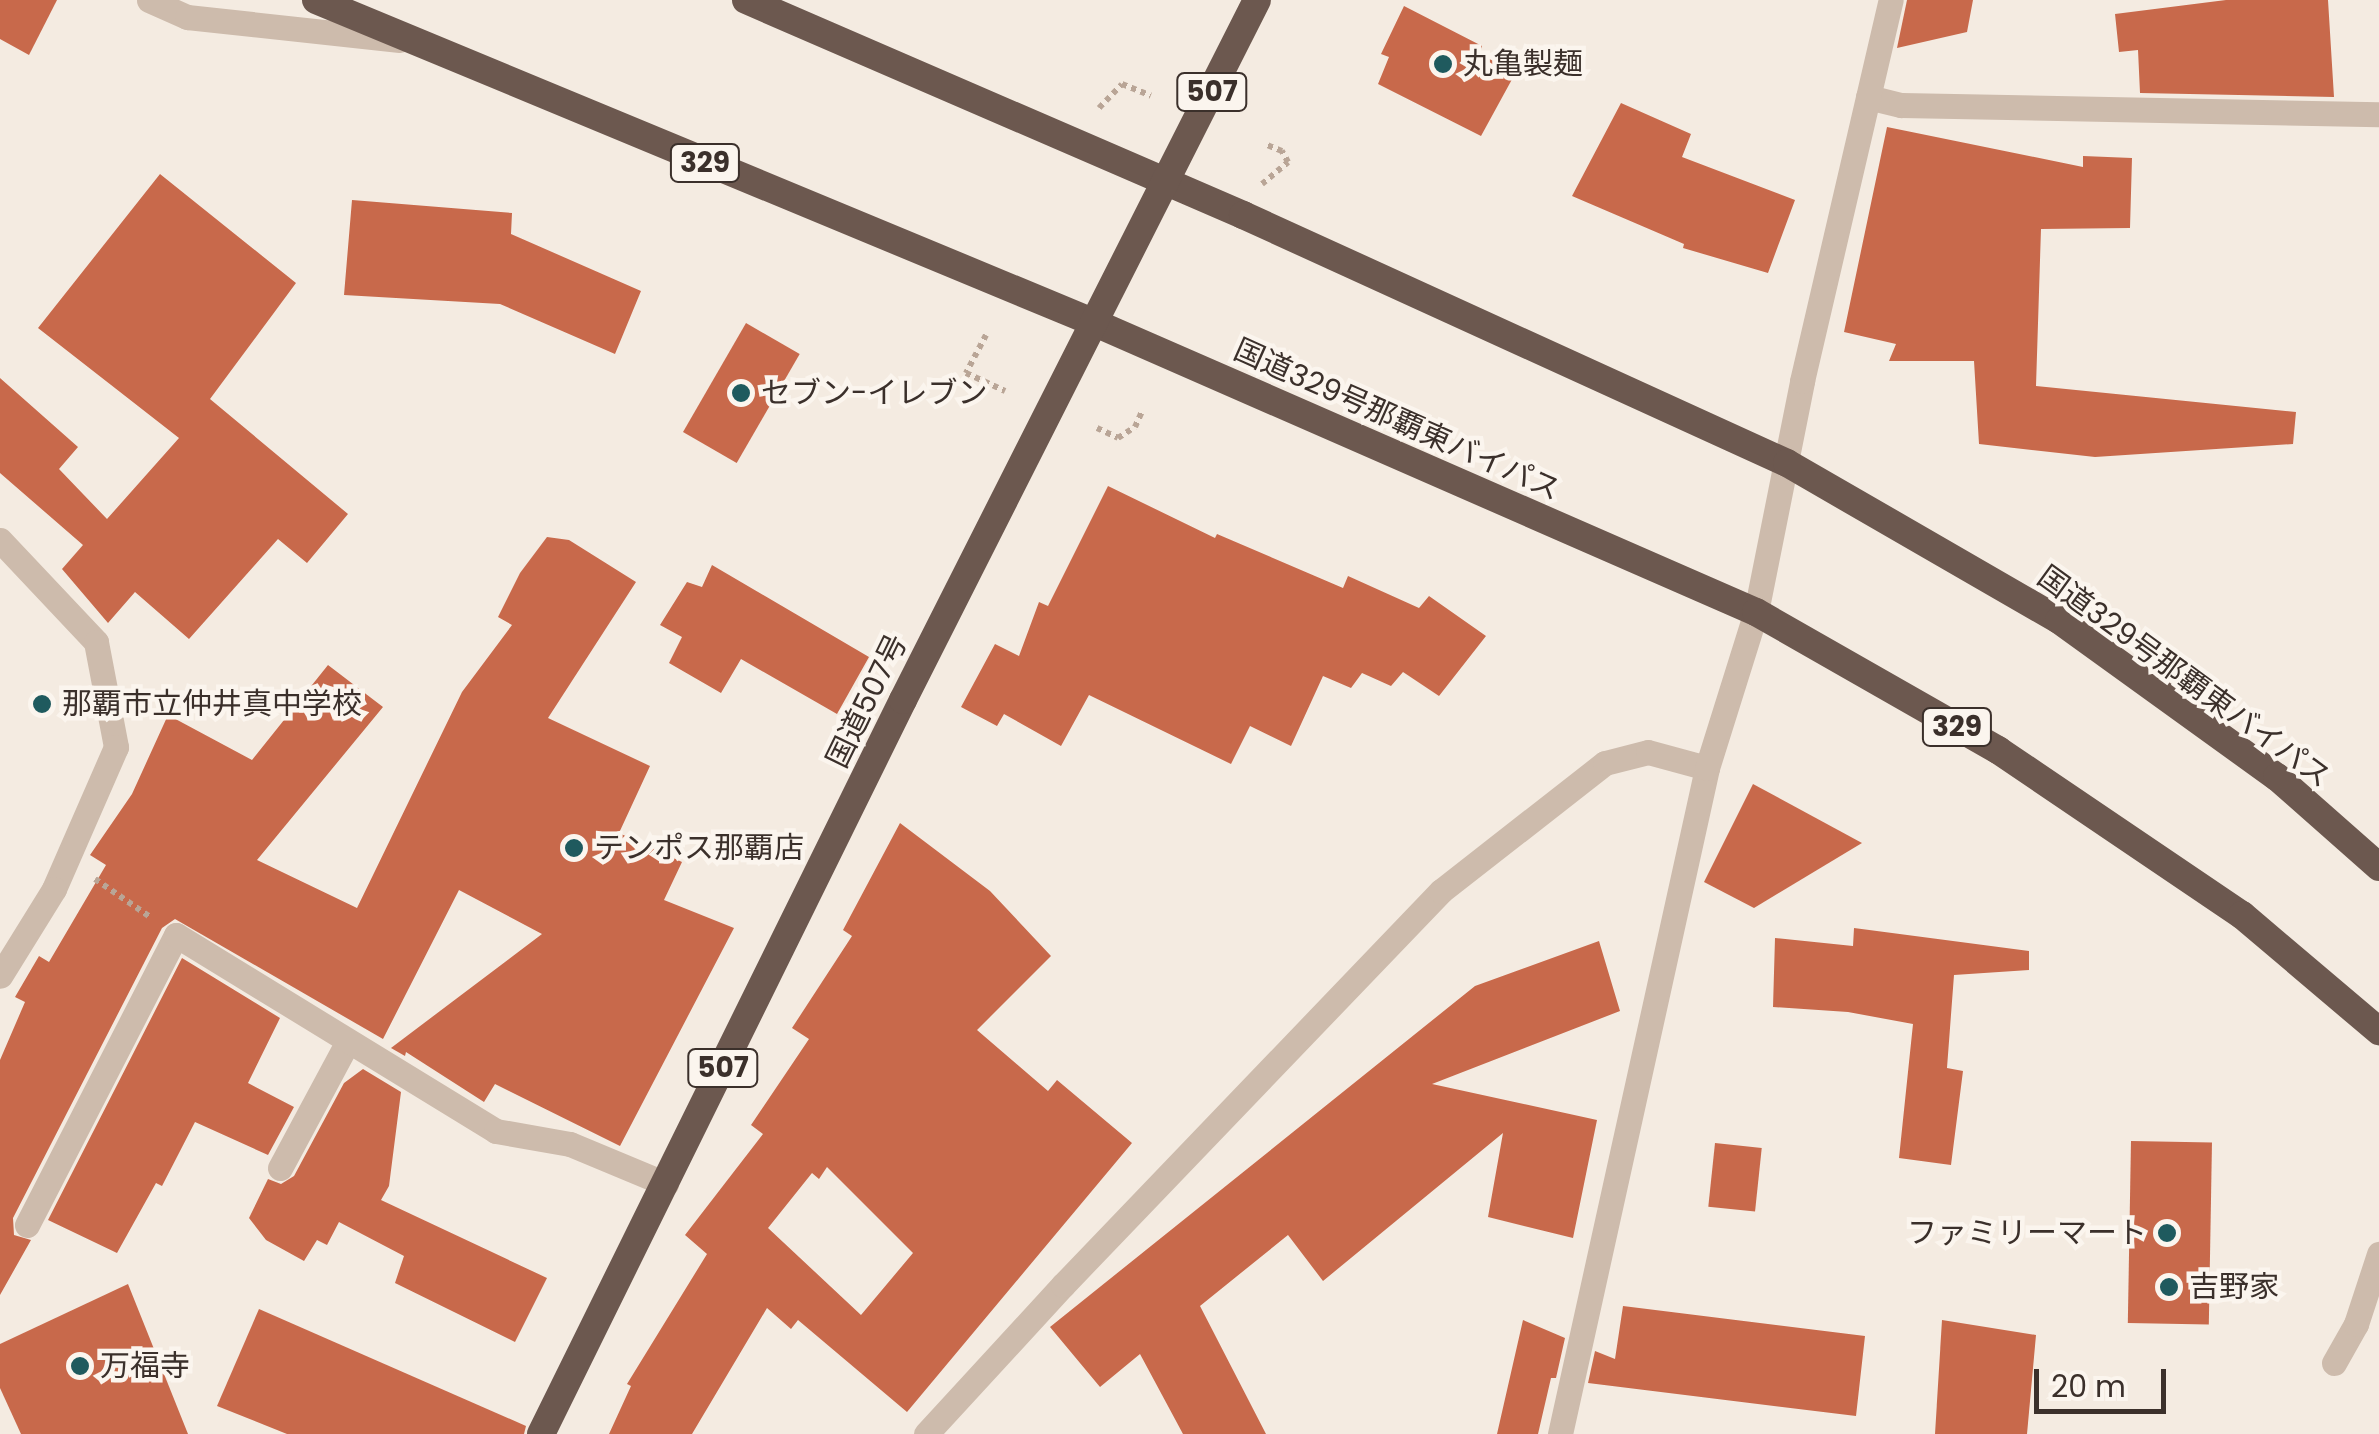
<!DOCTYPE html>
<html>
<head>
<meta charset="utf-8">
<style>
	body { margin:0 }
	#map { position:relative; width:2379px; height:1434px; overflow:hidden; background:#f4ebe1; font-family:Poppins,"Noto Sans JP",sans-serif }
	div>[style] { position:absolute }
	.building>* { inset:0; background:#c8694b; transform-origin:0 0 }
	.path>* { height:6px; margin-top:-3px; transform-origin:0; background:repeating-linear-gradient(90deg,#b9a596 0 5px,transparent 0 10px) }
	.minor>* { height:25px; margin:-12.5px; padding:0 12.5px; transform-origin:12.5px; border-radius:12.5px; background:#cdbbac }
	.trunk>* { height:28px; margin:-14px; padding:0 14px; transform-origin:14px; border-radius:14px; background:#6c584f }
	.dots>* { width:28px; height:28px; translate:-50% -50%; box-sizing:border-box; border:5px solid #fbf5ee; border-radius:50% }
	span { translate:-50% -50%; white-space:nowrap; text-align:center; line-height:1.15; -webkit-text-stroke:9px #fbf5ee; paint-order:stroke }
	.shield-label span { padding:2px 8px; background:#fbf5ee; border:2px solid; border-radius:8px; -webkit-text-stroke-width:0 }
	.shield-label { font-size:28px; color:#3b302b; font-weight:700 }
	.poi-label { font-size:30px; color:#3b302b }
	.left { translate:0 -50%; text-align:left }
	.right { translate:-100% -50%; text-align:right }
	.street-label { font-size:30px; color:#3b302b }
	.scale { position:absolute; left:2034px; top:1369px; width:132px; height:45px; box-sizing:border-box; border:5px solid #3b302b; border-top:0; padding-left:12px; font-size:30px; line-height:35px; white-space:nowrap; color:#3b302b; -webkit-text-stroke:8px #fbf5ee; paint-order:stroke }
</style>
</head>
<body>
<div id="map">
	<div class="building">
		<div style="clip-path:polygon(0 0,57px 0,29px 55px,0 39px)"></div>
		<div style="clip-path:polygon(1907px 0,1973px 0,1967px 32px,1897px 48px)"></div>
		<div style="clip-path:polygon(2226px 0,2328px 0,2334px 97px,2140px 93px,2138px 50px,2119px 52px,2115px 14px)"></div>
		<div style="clip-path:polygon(1404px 6px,1482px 46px,1479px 54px,1516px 72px,1481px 136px,1378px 84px,1389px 57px,1381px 54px)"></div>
		<div style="clip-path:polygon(1621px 103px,1691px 134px,1682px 157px,1795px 200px,1768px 273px,1683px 248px,1684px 244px,1572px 196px)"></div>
		<div style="clip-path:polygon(1887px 127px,2083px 167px,2083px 156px,2132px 158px,2130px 228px,2041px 229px,2036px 386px,2296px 412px,2293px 444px,2095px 457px,1979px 444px,1974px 361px,1889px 361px,1896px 344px,1844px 332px)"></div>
		<div style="clip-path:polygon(160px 174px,296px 283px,210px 399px,348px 514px,307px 563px,278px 539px,189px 639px,135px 592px,108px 623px,62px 569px,83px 545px,0 473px,0 378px,78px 447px,59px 469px,107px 519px,179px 438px,38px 328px)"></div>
		<div style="clip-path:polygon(352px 200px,512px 213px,511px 234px,641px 291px,615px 354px,500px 304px,344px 295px)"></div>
		<div style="left:746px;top:323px;width:62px;height:126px;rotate:30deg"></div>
		<div style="clip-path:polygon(1108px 486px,1215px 538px,1217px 534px,1343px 588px,1348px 576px,1419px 608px,1429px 596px,1486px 636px,1439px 696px,1403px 672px,1391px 686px,1362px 673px,1351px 688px,1323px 676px,1291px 746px,1250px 726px,1231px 764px,1089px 695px,1061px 746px,1004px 714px,997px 726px,961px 707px,995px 644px,1019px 656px,1039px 602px,1048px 606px)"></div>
		<div style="clip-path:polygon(547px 537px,569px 540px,636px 582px,548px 718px,650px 766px,619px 833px,682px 862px,664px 900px,734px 928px,620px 1146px,495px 1084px,484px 1102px,406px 1052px,405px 1056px,391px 1048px,542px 934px,459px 890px,383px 1039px,175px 919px,162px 928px,13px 1218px,14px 1235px,31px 1240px,0 1295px,0 1060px,25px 1002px,15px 997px,39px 956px,49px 962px,106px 865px,90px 855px,132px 794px,168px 715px,252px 760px,328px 665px,383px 707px,257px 860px,357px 908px,462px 692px,512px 625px,498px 617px,520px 573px)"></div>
		<div style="clip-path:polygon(712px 565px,869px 657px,837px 714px,741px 659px,721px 693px,669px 663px,682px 637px,660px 625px,687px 582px,702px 587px)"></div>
		<div style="clip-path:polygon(1753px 784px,1862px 843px,1754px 908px,1704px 882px)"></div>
		<div style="clip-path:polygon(evenodd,900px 823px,990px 891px,1051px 956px,977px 1030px,1048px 1091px,1057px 1080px,1132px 1143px,907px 1412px,798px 1320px,791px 1329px,767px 1308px,692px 1434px,609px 1434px,631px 1386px,627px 1384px,707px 1254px,685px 1235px,763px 1134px,751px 1125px,809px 1039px,792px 1028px,852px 936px,843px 930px,900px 823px,827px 1167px,913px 1253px,861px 1315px,768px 1228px,812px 1173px,819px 1179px,827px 1167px)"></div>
		<div style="clip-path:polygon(1854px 928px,2029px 951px,2029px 970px,1954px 975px,1947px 1068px,1963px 1071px,1951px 1165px,1899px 1158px,1913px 1024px,1848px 1012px,1773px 1007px,1775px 938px,1853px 946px)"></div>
		<div style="clip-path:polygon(1599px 941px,1620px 1011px,1432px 1084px,1597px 1120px,1573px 1238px,1488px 1217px,1503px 1133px,1323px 1281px,1288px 1235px,1200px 1306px,1266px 1434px,1183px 1434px,1140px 1354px,1100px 1387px,1050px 1327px,1475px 986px)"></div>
		<div style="clip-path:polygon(182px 958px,280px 1018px,248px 1083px,294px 1107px,268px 1155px,195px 1122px,162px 1186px,156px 1183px,117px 1253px,48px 1220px)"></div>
		<div style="clip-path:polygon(363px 1069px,401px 1092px,389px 1186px,381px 1200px,547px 1278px,515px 1342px,395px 1283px,404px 1256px,339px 1222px,327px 1245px,317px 1240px,304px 1261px,266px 1240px,249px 1218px,268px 1179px,281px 1184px,294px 1176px,344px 1083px)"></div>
		<div style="left:2131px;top:1141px;width:81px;height:182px;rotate:1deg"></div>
		<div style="left:1715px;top:1143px;width:47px;height:64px;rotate:6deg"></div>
		<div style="clip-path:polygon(128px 1284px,188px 1434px,21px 1434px,0 1388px,0 1344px)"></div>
		<div style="clip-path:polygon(1623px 1306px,1865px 1336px,1856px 1416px,1588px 1383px,1595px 1351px,1615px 1359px)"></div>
		<div style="clip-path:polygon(259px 1309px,526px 1426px,524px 1434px,287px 1434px,217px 1406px)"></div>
		<div style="clip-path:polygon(1523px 1320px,1565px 1338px,1556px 1378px,1551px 1378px,1538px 1434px,1497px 1434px)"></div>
		<div style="clip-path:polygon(1942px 1320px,2036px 1335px,2027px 1434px,1935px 1434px)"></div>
	</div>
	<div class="path">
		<div style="left:1099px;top:108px;width:33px;rotate:-46deg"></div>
		<div style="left:1122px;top:84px;width:31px;rotate:22deg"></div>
		<div style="left:1262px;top:184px;width:34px;rotate:-40deg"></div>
		<div style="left:1288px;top:162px;width:13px;rotate:-119deg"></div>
		<div style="left:1282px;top:151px;width:18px;rotate:-158deg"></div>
		<div style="left:986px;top:335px;width:43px;rotate:117.8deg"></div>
		<div style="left:966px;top:373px;width:43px;rotate:24.8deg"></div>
		<div style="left:1097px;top:428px;width:23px;rotate:25deg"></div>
		<div style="left:1118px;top:438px;width:20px;rotate:-33deg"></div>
		<div style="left:1135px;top:427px;width:17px;rotate:-66deg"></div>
		<div style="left:95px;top:879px;width:67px;rotate:34.6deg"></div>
	</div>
	<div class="minor">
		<div style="left:149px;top:0;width:42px;rotate:24.1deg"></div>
		<div style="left:187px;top:17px;width:214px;rotate:6.2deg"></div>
		<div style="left:1868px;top:97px;width:34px;rotate:14deg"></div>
		<div style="left:1901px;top:105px;width:478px;rotate:1.1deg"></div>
		<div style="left:0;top:540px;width:140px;rotate:46.7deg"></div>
		<div style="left:96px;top:642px;width:107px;rotate:79.2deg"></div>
		<div style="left:116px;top:747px;width:155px;rotate:113.6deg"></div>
		<div style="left:54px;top:889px;width:102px;rotate:121.8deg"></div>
		<div style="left:280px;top:1168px;width:142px;rotate:-61.8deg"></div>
		<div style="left:27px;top:1225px;width:326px;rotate:-62.8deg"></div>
		<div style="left:176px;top:935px;width:375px;rotate:31.5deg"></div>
		<div style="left:496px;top:1131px;width:75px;rotate:10deg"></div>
		<div style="left:570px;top:1144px;width:104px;rotate:22.6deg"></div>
		<div style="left:2334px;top:1363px;width:45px;rotate:-60.6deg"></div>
		<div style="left:2356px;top:1324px;width:74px;rotate:-71.8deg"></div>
		<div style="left:926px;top:1434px;width:202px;rotate:-47.4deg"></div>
		<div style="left:1063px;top:1285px;width:546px;rotate:-46.19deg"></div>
		<div style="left:1441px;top:891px;width:208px;rotate:-38deg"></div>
		<div style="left:1605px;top:763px;width:44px;rotate:-14.3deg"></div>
		<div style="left:1648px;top:752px;width:61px;rotate:15.2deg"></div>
		<div style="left:1560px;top:1434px;width:682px;rotate:-77.55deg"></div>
		<div style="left:1707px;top:768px;width:164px;rotate:-72.6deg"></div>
		<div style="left:1756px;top:612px;width:236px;rotate:-78.7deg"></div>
		<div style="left:1802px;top:381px;width:391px;rotate:-76.9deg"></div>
	</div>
	<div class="trunk">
		<div style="left:316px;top:0;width:843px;rotate:22.52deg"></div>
		<div style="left:1095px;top:323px;width:721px;rotate:23.62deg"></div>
		<div style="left:1756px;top:612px;width:279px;rotate:29.7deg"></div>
		<div style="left:1998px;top:750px;width:295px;rotate:34.1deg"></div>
		<div style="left:2242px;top:915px;width:180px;rotate:40.3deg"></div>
		<div style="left:746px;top:0;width:542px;rotate:23.39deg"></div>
		<div style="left:1243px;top:215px;width:598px;rotate:24.51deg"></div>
		<div style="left:1787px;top:463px;width:314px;rotate:30deg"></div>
		<div style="left:2059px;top:620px;width:269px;rotate:35.8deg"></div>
		<div style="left:2277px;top:777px;width:136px;rotate:41.4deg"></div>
		<div style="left:541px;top:1434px;width:818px;rotate:-63.75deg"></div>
		<div style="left:903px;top:700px;width:784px;rotate:-63.17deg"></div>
	</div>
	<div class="dots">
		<div style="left:1443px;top:64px;background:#1f5a5e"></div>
		<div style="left:741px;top:393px;background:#1f5a5e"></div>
		<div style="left:42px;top:704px;background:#1f5a5e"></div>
		<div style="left:574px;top:848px;background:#1f5a5e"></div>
		<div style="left:2167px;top:1233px;background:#1f5a5e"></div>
		<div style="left:2169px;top:1287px;background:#1f5a5e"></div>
		<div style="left:80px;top:1366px;background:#1f5a5e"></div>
	</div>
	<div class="shield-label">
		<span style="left:1212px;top:92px">507</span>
		<span style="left:705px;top:163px">329</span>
		<span style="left:1957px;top:727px">329</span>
		<span style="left:723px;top:1068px">507</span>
	</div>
	<div class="poi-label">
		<span class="left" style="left:1463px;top:64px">丸亀製麺</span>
		<span class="left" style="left:761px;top:393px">セブン-イレブン</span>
		<span class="left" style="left:62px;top:704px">那覇市立仲井真中学校</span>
		<span class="left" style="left:594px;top:848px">テンポス那覇店</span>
		<span class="right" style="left:2147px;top:1233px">ファミリーマート</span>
		<span class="left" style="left:2189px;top:1287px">吉野家</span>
		<span class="left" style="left:100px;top:1366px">万福寺</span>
	</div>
	<div class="street-label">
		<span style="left:1397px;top:420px;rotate:24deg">国道329号那覇東バイパス</span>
		<span style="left:2184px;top:677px;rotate:36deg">国道329号那覇東バイパス</span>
		<span style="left:867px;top:701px;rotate:-64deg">国道507号</span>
	</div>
	<div class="scale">20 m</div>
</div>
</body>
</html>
